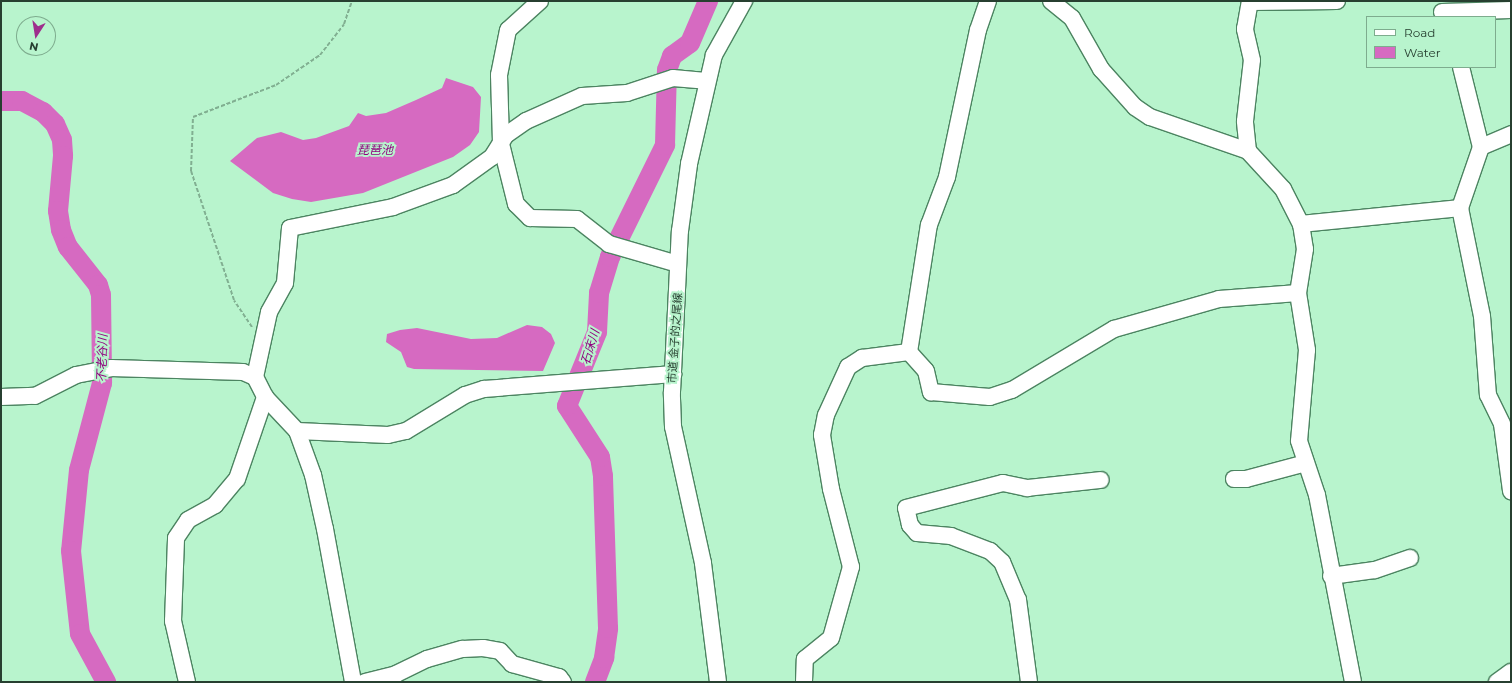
<!DOCTYPE html>
<html>
<head>
<meta charset="utf-8">
<style>
	body { margin:0 }
	#map { position:relative; width:1512px; height:683px; overflow:hidden; background:#b8f4cd; font-family:Montserrat,"Noto Sans JP",sans-serif }
	div>[style] { position:absolute }
	.water>* { inset:0; background:#d66ac1 }
	.river>* { height:20px; margin:-10px; padding:0 10px; transform-origin:10px; border-radius:10px; background:#d66ac1 }
	.path>* { height:2px; margin-top:-1px; transform-origin:0; background:repeating-linear-gradient(90deg,#81af91 0 4px,transparent 0 6px) }
	.roads { filter:drop-shadow(1px 0 #4c8461) drop-shadow(-1px 0 #4c8461) drop-shadow(0 1px #4c8461) drop-shadow(0 -1px #4c8461) }
	.minor>* { height:16px; margin:-8px; padding:0 8px; transform-origin:8px; border-radius:8px; background:#fff }
	span { translate:-50% -50%; white-space:nowrap; text-align:center; line-height:1.15; -webkit-text-stroke:4px #b8f4cd; paint-order:stroke }
	.street-label { font-size:11px; color:#273f30 }
	.water-label { font-size:12px; color:#91007f; font-style:italic }
	.frame { position:absolute; inset:0; border:2px solid #273f30; pointer-events:none }
	.legend { position:absolute; left:1366px; top:16px; width:130px; height:52px; box-sizing:border-box; background:#b8f4cd; border:1px solid #7eac8e; margin:0; padding:5px 7px; list-style:none; font-size:12px; color:#273f30 }
	.legend li { display:flex; align-items:center; gap:8px; height:20px }
	.legend b { width:20px; border:1px solid #7eac8e }
	.north { position:absolute; left:16px; top:16px; width:40px; height:40px; box-sizing:border-box; background:#b8f4cd; border:1px solid #7eac8e; border-radius:50%; rotate:192deg; font-size:11px; font-weight:700; line-height:16px; text-align:center; color:#273f30 }
	.north::after { content:''; display:block; margin:auto; width:14px; height:18px; background:#9e2e8c; clip-path:polygon(50% 0,100% 100%,50% 72%,0 100%) }
</style>
</head>
<body>
<div id="map">
	<div class="water">
		<div style="clip-path:polygon(446px 78px,473px 87px,481px 97px,479px 132px,470px 145px,453px 157px,363px 193px,311px 202px,292px 199px,273px 193px,230px 161px,257px 138px,281px 132px,303px 140px,316px 138px,349px 126px,358px 113px,366px 116px,386px 113px,416px 100px,442px 88px)"></div>
		<div style="clip-path:polygon(527px 325px,542px 327px,551px 334px,555px 343px,543px 371px,414px 369px,407px 367px,401px 352px,386px 342px,387px 334px,400px 330px,417px 328px,471px 339px,497px 338px)"></div>
	</div>
	<div class="river">
		<div style="left:1px;top:101px;width:21px"></div>
		<div style="left:22px;top:101px;width:24px;rotate:28deg"></div>
		<div style="left:43px;top:112px;width:17px;rotate:45deg"></div>
		<div style="left:55px;top:124px;width:17px;rotate:66deg"></div>
		<div style="left:62px;top:140px;width:16px;rotate:86deg"></div>
		<div style="left:63px;top:156px;width:55px;rotate:95.2deg"></div>
		<div style="left:58px;top:211px;width:19px;rotate:81deg"></div>
		<div style="left:61px;top:230px;width:18px;rotate:68deg"></div>
		<div style="left:68px;top:247px;width:48px;rotate:51.7deg"></div>
		<div style="left:98px;top:285px;width:10px;rotate:73deg"></div>
		<div style="left:101px;top:295px;width:88px;rotate:89.3deg"></div>
		<div style="left:102px;top:383px;width:90px;rotate:104.8deg"></div>
		<div style="left:79px;top:470px;width:81px;rotate:95.6deg"></div>
		<div style="left:71px;top:551px;width:83px;rotate:83.8deg"></div>
		<div style="left:80px;top:634px;width:55px;rotate:61.6deg"></div>
		<div style="left:595px;top:682px;width:26px;rotate:-69deg"></div>
		<div style="left:604px;top:658px;width:30px;rotate:-82deg"></div>
		<div style="left:608px;top:628px;width:152px;rotate:-91.9deg"></div>
		<div style="left:603px;top:476px;width:19px;rotate:-99deg"></div>
		<div style="left:600px;top:457px;width:61px;rotate:-122.9deg"></div>
		<div style="left:567px;top:406px;width:80px;rotate:-67.9deg"></div>
		<div style="left:597px;top:332px;width:39px;rotate:-87deg"></div>
		<div style="left:599px;top:293px;width:38px;rotate:-73deg"></div>
		<div style="left:610px;top:257px;width:125px;rotate:-63.8deg"></div>
		<div style="left:665px;top:145px;width:75px;rotate:-88.5deg"></div>
		<div style="left:667px;top:70px;width:15px;rotate:-70deg"></div>
		<div style="left:672px;top:56px;width:22px;rotate:-36deg"></div>
		<div style="left:690px;top:43px;width:46px;rotate:-66.8deg"></div>
	</div>
	<div class="path">
		<div style="left:252px;top:327px;width:32px;rotate:-124deg"></div>
		<div style="left:234px;top:300px;width:136px;rotate:-108.4deg"></div>
		<div style="left:191px;top:171px;width:54px;rotate:-87.9deg"></div>
		<div style="left:193px;top:117px;width:89px;rotate:-21.1deg"></div>
		<div style="left:276px;top:85px;width:53px;rotate:-34.3deg"></div>
		<div style="left:320px;top:55px;width:39px;rotate:-52deg"></div>
		<div style="left:344px;top:24px;width:24px;rotate:-71deg"></div>
	</div>
	<div class="roads">
		<div class="minor">
			<div style="left:540px;top:1px;width:43px;rotate:137.8deg"></div>
			<div style="left:508px;top:30px;width:46px;rotate:101.3deg"></div>
			<div style="left:499px;top:75px;width:69px;rotate:88.3deg"></div>
			<div style="left:501px;top:144px;width:62px;rotate:76deg"></div>
			<div style="left:516px;top:204px;width:20px;rotate:45deg"></div>
			<div style="left:530px;top:218px;width:47px;rotate:1.2deg"></div>
			<div style="left:577px;top:219px;width:41px;rotate:38deg"></div>
			<div style="left:609px;top:244px;width:65px;rotate:16.2deg"></div>
			<div style="left:1051px;top:1px;width:27px;rotate:39deg"></div>
			<div style="left:1072px;top:18px;width:59px;rotate:60.4deg"></div>
			<div style="left:1101px;top:69px;width:51px;rotate:48.2deg"></div>
			<div style="left:1135px;top:107px;width:18px;rotate:34deg"></div>
			<div style="left:1150px;top:117px;width:104px;rotate:19.1deg"></div>
			<div style="left:1248px;top:151px;width:52px;rotate:47.4deg"></div>
			<div style="left:1283px;top:189px;width:39px;rotate:63deg"></div>
			<div style="left:1301px;top:224px;width:25px;rotate:81deg"></div>
			<div style="left:1305px;top:249px;width:45px;rotate:99deg"></div>
			<div style="left:1298px;top:293px;width:58px;rotate:81deg"></div>
			<div style="left:1307px;top:350px;width:91px;rotate:95deg"></div>
			<div style="left:1299px;top:441px;width:57px;rotate:71.6deg"></div>
			<div style="left:1317px;top:495px;width:190px;rotate:79.1deg"></div>
			<div style="left:1250px;top:2px;width:87px;rotate:-0.7deg"></div>
			<div style="left:1442px;top:12px;width:69px;rotate:-1.7deg"></div>
			<div style="left:1461px;top:67px;width:82px;rotate:76deg"></div>
			<div style="left:1481px;top:147px;width:65px;rotate:109deg"></div>
			<div style="left:1460px;top:208px;width:110px;rotate:78.5deg"></div>
			<div style="left:1482px;top:316px;width:79px;rotate:85.7deg"></div>
			<div style="left:1488px;top:395px;width:32px;rotate:64deg"></div>
			<div style="left:1502px;top:424px;width:68px;rotate:82.3deg"></div>
			<div style="left:1481px;top:147px;width:33px;rotate:-23deg"></div>
			<div style="left:1248px;top:151px;width:30px;rotate:-96deg"></div>
			<div style="left:1245px;top:121px;width:61px;rotate:-83.5deg"></div>
			<div style="left:1252px;top:60px;width:32px;rotate:-103deg"></div>
			<div style="left:1245px;top:29px;width:28px;rotate:-80deg"></div>
			<div style="left:1301px;top:224px;width:160px;rotate:-5.7deg"></div>
			<div style="left:909px;top:352px;width:129px;rotate:-81.1deg"></div>
			<div style="left:929px;top:225px;width:51px;rotate:-69.4deg"></div>
			<div style="left:947px;top:177px;width:150px;rotate:-78.1deg"></div>
			<div style="left:978px;top:30px;width:31px;rotate:-71deg"></div>
			<div style="left:255px;top:377px;width:66px;rotate:-77.8deg"></div>
			<div style="left:269px;top:312px;width:33px;rotate:-61deg"></div>
			<div style="left:285px;top:283px;width:55px;rotate:-84.8deg"></div>
			<div style="left:290px;top:228px;width:105px;rotate:-11.5deg"></div>
			<div style="left:393px;top:207px;width:64px;rotate:-20.1deg"></div>
			<div style="left:453px;top:185px;width:48px;rotate:-35.7deg"></div>
			<div style="left:492px;top:157px;width:26px;rotate:-58deg"></div>
			<div style="left:506px;top:135px;width:24px;rotate:-35deg"></div>
			<div style="left:526px;top:121px;width:61px;rotate:-24.1deg"></div>
			<div style="left:582px;top:96px;width:45px;rotate:-3.8deg"></div>
			<div style="left:627px;top:93px;width:48px;rotate:-18.1deg"></div>
			<div style="left:673px;top:78px;width:33px;rotate:5deg"></div>
			<div style="left:1px;top:397px;width:34px;rotate:-2deg"></div>
			<div style="left:35px;top:396px;width:46px;rotate:-27.1deg"></div>
			<div style="left:76px;top:375px;width:36px;rotate:-11deg"></div>
			<div style="left:111px;top:368px;width:132px;rotate:1.7deg"></div>
			<div style="left:243px;top:372px;width:13px;rotate:23deg"></div>
			<div style="left:255px;top:377px;width:22px;rotate:63deg"></div>
			<div style="left:265px;top:397px;width:47px;rotate:46.7deg"></div>
			<div style="left:297px;top:431px;width:91px;rotate:2.5deg"></div>
			<div style="left:388px;top:435px;width:18px;rotate:-13deg"></div>
			<div style="left:406px;top:431px;width:69px;rotate:-31.4deg"></div>
			<div style="left:465px;top:395px;width:20px;rotate:-18deg"></div>
			<div style="left:484px;top:389px;width:190px;rotate:-4.5deg"></div>
			<div style="left:297px;top:431px;width:47px;rotate:70deg"></div>
			<div style="left:313px;top:475px;width:55px;rotate:77.5deg"></div>
			<div style="left:325px;top:529px;width:156px;rotate:79.6deg"></div>
			<div style="left:1234px;top:479px;width:12px"></div>
			<div style="left:1246px;top:479px;width:62px;rotate:-14.9deg"></div>
			<div style="left:1331px;top:576px;width:44px;rotate:-7.8deg"></div>
			<div style="left:1375px;top:570px;width:37px;rotate:-19deg"></div>
			<div style="left:187px;top:682px;width:63px;rotate:-102.9deg"></div>
			<div style="left:173px;top:621px;width:83px;rotate:-87.9deg"></div>
			<div style="left:176px;top:538px;width:22px;rotate:-56deg"></div>
			<div style="left:188px;top:520px;width:31px;rotate:-29deg"></div>
			<div style="left:215px;top:505px;width:34px;rotate:-50deg"></div>
			<div style="left:237px;top:479px;width:87px;rotate:-71.1deg"></div>
			<div style="left:365px;top:682px;width:32px;rotate:-14deg"></div>
			<div style="left:396px;top:674px;width:34px;rotate:-26deg"></div>
			<div style="left:427px;top:659px;width:37px;rotate:-16deg"></div>
			<div style="left:463px;top:649px;width:20px;rotate:-3deg"></div>
			<div style="left:483px;top:648px;width:17px;rotate:10deg"></div>
			<div style="left:500px;top:651px;width:18px;rotate:47deg"></div>
			<div style="left:512px;top:664px;width:49px;rotate:15.5deg"></div>
			<div style="left:559px;top:677px;width:6px;rotate:51deg"></div>
			<div style="left:718px;top:682px;width:120px;rotate:-97.2deg"></div>
			<div style="left:703px;top:563px;width:139px;rotate:-102.4deg"></div>
			<div style="left:673px;top:427px;width:35px;rotate:-92deg"></div>
			<div style="left:672px;top:392px;width:161px;rotate:-87.2deg"></div>
			<div style="left:680px;top:231px;width:68px;rotate:-82.3deg"></div>
			<div style="left:689px;top:164px;width:112px;rotate:-77.1deg"></div>
			<div style="left:714px;top:55px;width:62px;rotate:-60.9deg"></div>
			<div style="left:804px;top:682px;width:23px;rotate:-88deg"></div>
			<div style="left:805px;top:659px;width:33px;rotate:-39deg"></div>
			<div style="left:831px;top:638px;width:74px;rotate:-74.3deg"></div>
			<div style="left:851px;top:567px;width:81px;rotate:-104.4deg"></div>
			<div style="left:831px;top:489px;width:55px;rotate:-99.5deg"></div>
			<div style="left:822px;top:435px;width:20px;rotate:-79deg"></div>
			<div style="left:826px;top:415px;width:53px;rotate:-65.4deg"></div>
			<div style="left:848px;top:367px;width:17px;rotate:-33deg"></div>
			<div style="left:862px;top:358px;width:47px;rotate:-7.3deg"></div>
			<div style="left:909px;top:352px;width:25px;rotate:48deg"></div>
			<div style="left:926px;top:371px;width:22px;rotate:77deg"></div>
			<div style="left:931px;top:392px;width:59px;rotate:4.8deg"></div>
			<div style="left:990px;top:397px;width:23px;rotate:-18deg"></div>
			<div style="left:1012px;top:390px;width:119px;rotate:-30.9deg"></div>
			<div style="left:1114px;top:329px;width:109px;rotate:-15.9deg"></div>
			<div style="left:1219px;top:299px;width:79px;rotate:-4.3deg"></div>
			<div style="left:1029px;top:682px;width:83px;rotate:-97.6deg"></div>
			<div style="left:1018px;top:600px;width:41px;rotate:-112.8deg"></div>
			<div style="left:1002px;top:562px;width:16px;rotate:-137deg"></div>
			<div style="left:990px;top:551px;width:42px;rotate:-159deg"></div>
			<div style="left:951px;top:536px;width:34px;rotate:-175deg"></div>
			<div style="left:917px;top:533px;width:11px;rotate:-131deg"></div>
			<div style="left:910px;top:525px;width:17px;rotate:-103deg"></div>
			<div style="left:906px;top:508px;width:100px;rotate:-14.5deg"></div>
			<div style="left:1003px;top:483px;width:25px;rotate:12deg"></div>
			<div style="left:1027px;top:488px;width:74px;rotate:-6.2deg"></div>
			<div style="left:1497px;top:682px;width:17px;rotate:-36deg"></div>
		</div>
	</div>
	<div class="street-label">
		<span style="left:675px;top:338px;rotate:-86deg">市道 金子的之尾線</span>
	</div>
	<div class="water-label">
		<span style="left:375px;top:150px">琵琶池</span>
		<span style="left:590px;top:347px;rotate:-73deg">石床川</span>
		<span style="left:102px;top:358px;rotate:-88deg">不老谷川</span>
	</div>
	<div class="frame"></div>
	<ul class="legend">
	<li><b style="height:5px;background:#fff"></b>Road</li>
	<li><b style="height:11px;background:#d66ac1"></b>Water</li>
	</ul>
	<div class="north">N</div>
</div>
</body>
</html>
